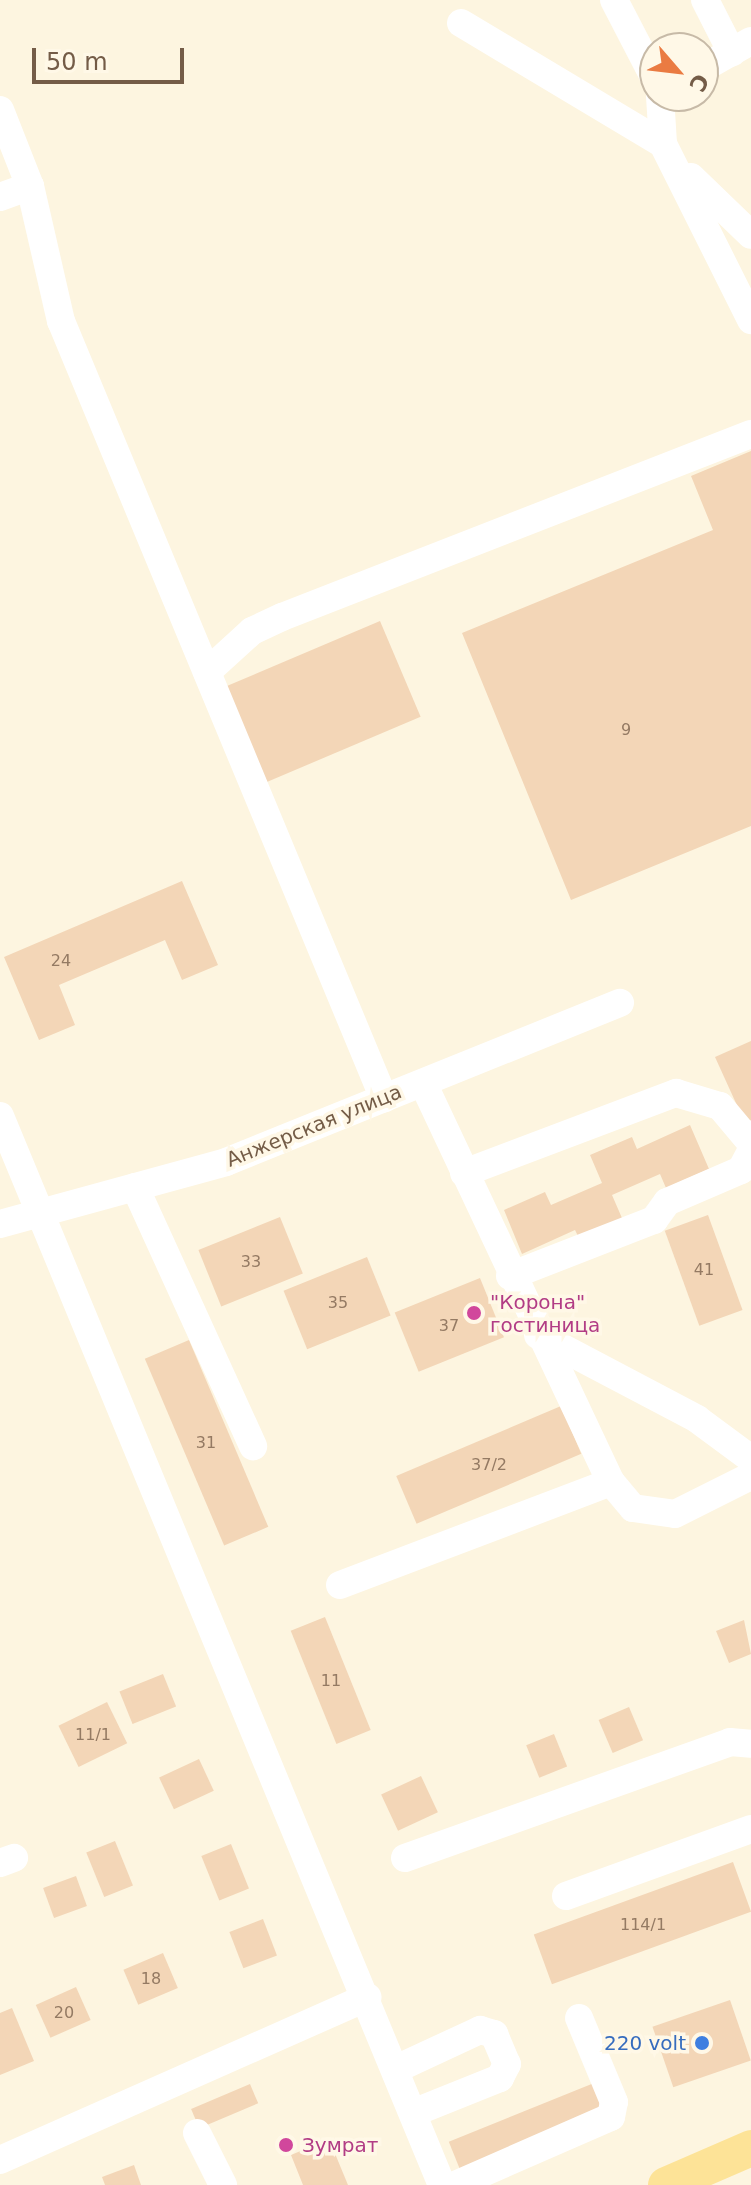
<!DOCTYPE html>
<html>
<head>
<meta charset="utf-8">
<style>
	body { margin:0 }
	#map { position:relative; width:751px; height:2185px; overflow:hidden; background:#fdf5e0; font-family:"DejaVu Sans",sans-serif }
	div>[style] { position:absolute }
	.building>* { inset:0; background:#f3d6b7; transform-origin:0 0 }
	.minor>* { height:28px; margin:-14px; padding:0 14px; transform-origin:14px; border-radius:14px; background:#fff }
	.major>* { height:36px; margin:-18px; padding:0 18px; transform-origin:18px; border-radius:18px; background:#fde397 }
	.dots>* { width:22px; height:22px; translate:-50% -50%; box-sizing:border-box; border:4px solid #fff8e7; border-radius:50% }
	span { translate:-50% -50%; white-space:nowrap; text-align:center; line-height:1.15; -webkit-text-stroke:7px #fff8e7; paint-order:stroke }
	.number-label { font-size:16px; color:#947a63 }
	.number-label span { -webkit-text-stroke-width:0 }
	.street-label { font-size:20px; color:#745c47 }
	.hotel-label { font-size:20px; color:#b23c85 }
	.left { translate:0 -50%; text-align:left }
	.shop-label { font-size:20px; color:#366cbe }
	.right { translate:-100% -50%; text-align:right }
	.north { position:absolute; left:639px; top:32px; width:80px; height:80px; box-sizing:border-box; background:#fff8e7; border:2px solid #c7baa7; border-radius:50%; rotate:118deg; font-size:22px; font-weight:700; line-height:32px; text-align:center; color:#745c47 }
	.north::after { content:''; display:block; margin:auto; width:28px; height:36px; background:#ea7b42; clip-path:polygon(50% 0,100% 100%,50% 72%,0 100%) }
	.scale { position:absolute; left:32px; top:48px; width:152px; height:36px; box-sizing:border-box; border:4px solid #745c47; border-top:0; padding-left:10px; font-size:24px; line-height:28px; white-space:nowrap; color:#745c47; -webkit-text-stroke:6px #fff8e7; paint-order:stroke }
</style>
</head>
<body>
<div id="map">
	<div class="building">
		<div style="clip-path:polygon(751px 451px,751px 826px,571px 900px,462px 633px,713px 530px,691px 476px)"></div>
		<div style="left:380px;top:621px;width:104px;height:167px;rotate:67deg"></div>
		<div style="clip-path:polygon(182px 881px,218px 965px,182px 980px,165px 940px,59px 985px,75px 1025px,39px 1040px,4px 957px)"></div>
		<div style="clip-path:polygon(751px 1041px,751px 1120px,745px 1123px,715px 1057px)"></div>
		<div style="clip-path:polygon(690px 1125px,709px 1169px,666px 1188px,660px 1174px,612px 1195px,625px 1225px,582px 1244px,575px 1230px,522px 1254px,504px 1210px,545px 1192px,551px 1205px,602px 1183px,590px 1155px,632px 1137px,637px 1149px)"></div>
		<div style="left:708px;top:1215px;width:101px;height:46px;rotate:70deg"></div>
		<div style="left:280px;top:1217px;width:61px;height:88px;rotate:68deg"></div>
		<div style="left:367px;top:1257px;width:63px;height:90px;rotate:68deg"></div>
		<div style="left:480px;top:1278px;width:64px;height:92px;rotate:68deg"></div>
		<div style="left:189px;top:1340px;width:203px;height:48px;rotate:67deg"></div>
		<div style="left:561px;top:1406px;width:52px;height:179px;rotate:67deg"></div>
		<div style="left:325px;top:1617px;width:122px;height:37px;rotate:68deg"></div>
		<div style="clip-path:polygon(744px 1620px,751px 1654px,729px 1663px,716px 1631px)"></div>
		<div style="left:163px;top:1674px;width:35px;height:47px;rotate:68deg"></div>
		<div style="left:107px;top:1702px;width:46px;height:54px;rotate:64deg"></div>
		<div style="left:629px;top:1707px;width:36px;height:33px;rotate:67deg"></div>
		<div style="left:554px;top:1734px;width:35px;height:30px;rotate:68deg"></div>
		<div style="left:199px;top:1759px;width:35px;height:44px;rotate:65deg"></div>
		<div style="left:421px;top:1776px;width:40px;height:44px;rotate:65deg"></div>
		<div style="left:115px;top:1841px;width:48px;height:31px;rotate:68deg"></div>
		<div style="left:231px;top:1844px;width:48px;height:32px;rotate:68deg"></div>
		<div style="left:733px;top:1862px;width:53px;height:212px;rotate:70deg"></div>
		<div style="left:76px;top:1876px;width:32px;height:35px;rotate:70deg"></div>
		<div style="left:263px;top:1919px;width:39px;height:36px;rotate:69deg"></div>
		<div style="left:163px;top:1953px;width:38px;height:43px;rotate:67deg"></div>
		<div style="left:76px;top:1987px;width:36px;height:44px;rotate:66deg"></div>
		<div style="left:730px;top:2000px;width:64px;height:82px;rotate:71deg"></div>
		<div style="clip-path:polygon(12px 2008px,34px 2061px,0 2075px,0 2013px)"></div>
		<div style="left:599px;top:2081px;width:35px;height:162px;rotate:68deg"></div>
		<div style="left:250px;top:2084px;width:21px;height:64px;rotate:67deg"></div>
		<div style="clip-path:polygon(329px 2139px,348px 2185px,303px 2185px,291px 2155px)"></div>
		<div style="clip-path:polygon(134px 2165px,141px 2185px,105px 2185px,102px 2177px)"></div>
	</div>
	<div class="minor">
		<div style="left:614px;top:0;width:89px;rotate:62.6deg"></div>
		<div style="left:705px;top:0;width:59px;rotate:63deg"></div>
		<div style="left:461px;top:23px;width:235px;rotate:30.9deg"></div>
		<div style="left:703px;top:68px;width:55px;rotate:-29.4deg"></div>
		<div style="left:660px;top:96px;width:48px;rotate:86.4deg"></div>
		<div style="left:663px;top:144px;width:197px;rotate:63.4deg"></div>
		<div style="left:0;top:110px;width:82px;rotate:68.5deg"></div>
		<div style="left:30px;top:186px;width:139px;rotate:77.1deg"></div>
		<div style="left:61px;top:321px;width:842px;rotate:67.45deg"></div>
		<div style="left:691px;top:177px;width:83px;rotate:44deg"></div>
		<div style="left:0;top:197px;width:32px;rotate:-20deg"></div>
		<div style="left:207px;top:672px;width:61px;rotate:-42.3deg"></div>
		<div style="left:252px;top:631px;width:33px;rotate:-25deg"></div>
		<div style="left:282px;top:617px;width:503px;rotate:-21.32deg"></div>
		<div style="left:423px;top:1083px;width:441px;rotate:64.8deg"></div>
		<div style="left:611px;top:1482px;width:34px;rotate:50deg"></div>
		<div style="left:633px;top:1508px;width:42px;rotate:8.1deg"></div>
		<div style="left:675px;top:1514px;width:85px;rotate:-26.6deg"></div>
		<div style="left:0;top:1116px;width:1157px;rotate:67.54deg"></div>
		<div style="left:464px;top:1173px;width:227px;rotate:-20.7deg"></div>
		<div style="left:676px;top:1093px;width:46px;rotate:16.5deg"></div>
		<div style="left:720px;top:1106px;width:48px;rotate:50deg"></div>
		<div style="left:135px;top:1187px;width:285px;rotate:65.5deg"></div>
		<div style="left:0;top:1224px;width:234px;rotate:-15.3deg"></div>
		<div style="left:226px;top:1162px;width:425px;rotate:-22deg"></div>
		<div style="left:510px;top:1276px;width:155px;rotate:-21.3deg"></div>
		<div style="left:654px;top:1220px;width:22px;rotate:-54deg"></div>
		<div style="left:667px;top:1202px;width:81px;rotate:-23.4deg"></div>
		<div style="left:741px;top:1170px;width:21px;rotate:-62deg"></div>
		<div style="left:538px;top:1335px;width:180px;rotate:27.8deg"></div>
		<div style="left:697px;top:1419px;width:67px;rotate:36.5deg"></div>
		<div style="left:340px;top:1585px;width:290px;rotate:-20.8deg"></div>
		<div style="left:405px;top:1858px;width:345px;rotate:-19.6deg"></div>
		<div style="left:730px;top:1742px;width:21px;rotate:5deg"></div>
		<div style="left:0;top:1863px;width:15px;rotate:-20deg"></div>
		<div style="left:566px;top:1896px;width:197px;rotate:-19.9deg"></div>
		<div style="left:396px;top:2069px;width:93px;rotate:-24.9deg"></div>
		<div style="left:480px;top:2030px;width:15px;rotate:16deg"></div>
		<div style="left:494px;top:2034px;width:33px;rotate:67deg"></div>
		<div style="left:507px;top:2064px;width:16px;rotate:117deg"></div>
		<div style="left:500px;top:2078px;width:94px;rotate:158.1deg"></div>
		<div style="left:197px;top:2133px;width:58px;rotate:63.4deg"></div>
		<div style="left:0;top:2160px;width:402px;rotate:-23.9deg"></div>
		<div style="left:455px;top:2185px;width:170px;rotate:-23.6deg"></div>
		<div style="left:611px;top:2117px;width:15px;rotate:-79deg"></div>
		<div style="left:614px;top:2102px;width:91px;rotate:-112.6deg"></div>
	</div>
	<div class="major">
		<div style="left:666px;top:2185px;width:93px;rotate:-23.5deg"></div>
	</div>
	<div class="dots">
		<div style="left:474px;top:1313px;background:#d1479c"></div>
		<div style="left:702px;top:2043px;background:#3f7fe0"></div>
		<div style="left:286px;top:2145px;background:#d1479c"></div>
	</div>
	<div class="number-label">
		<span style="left:626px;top:730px">9</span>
		<span style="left:61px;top:961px">24</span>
		<span style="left:251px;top:1262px">33</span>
		<span style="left:704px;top:1270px">41</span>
		<span style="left:338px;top:1303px">35</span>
		<span style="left:449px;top:1326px">37</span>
		<span style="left:206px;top:1443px">31</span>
		<span style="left:489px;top:1465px">37/2</span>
		<span style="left:331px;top:1681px">11</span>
		<span style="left:93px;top:1735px">11/1</span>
		<span style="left:643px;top:1925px">114/1</span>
		<span style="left:151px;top:1979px">18</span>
		<span style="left:64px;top:2013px">20</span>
	</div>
	<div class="street-label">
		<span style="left:314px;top:1126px;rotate:-22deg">Анжерская улица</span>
	</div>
	<div class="hotel-label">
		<span class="left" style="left:490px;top:1314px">"Корона"<br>гостиница</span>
		<span class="left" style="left:302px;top:2145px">Зумрат</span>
	</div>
	<div class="shop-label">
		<span class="right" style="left:686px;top:2043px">220 volt</span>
	</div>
	<div class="north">С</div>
	<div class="scale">50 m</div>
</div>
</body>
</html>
